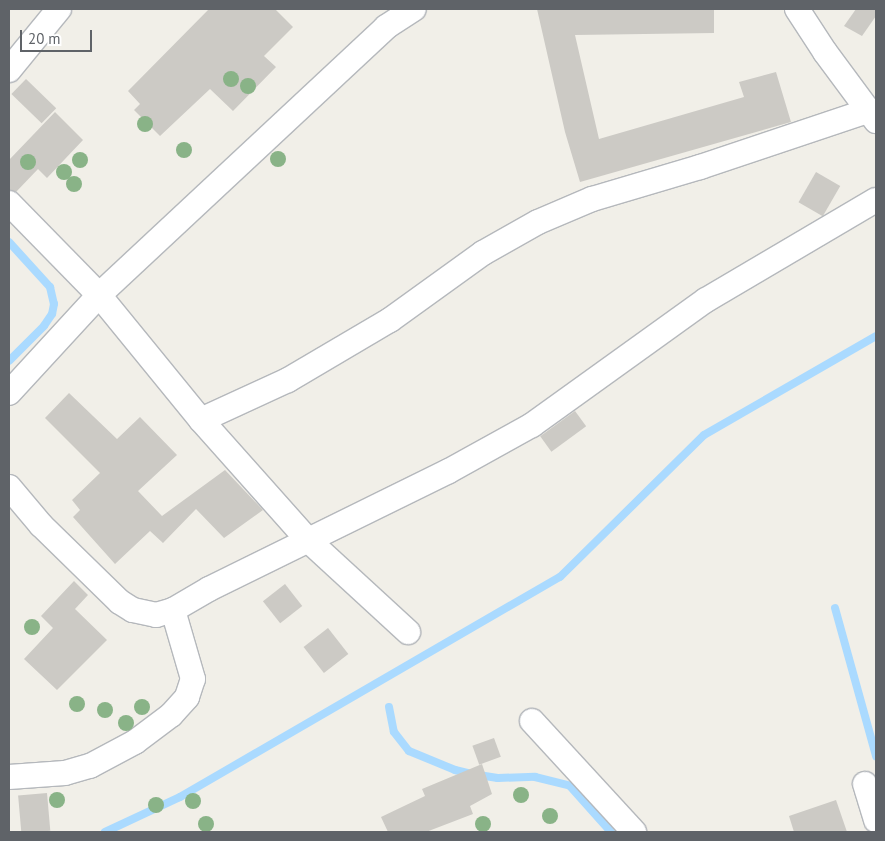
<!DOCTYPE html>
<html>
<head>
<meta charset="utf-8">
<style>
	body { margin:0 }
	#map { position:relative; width:885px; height:841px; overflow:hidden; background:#f1efe8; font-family:"PT Sans",sans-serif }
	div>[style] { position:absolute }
	.stream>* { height:8px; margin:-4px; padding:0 4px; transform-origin:4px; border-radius:4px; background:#aadaff }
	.building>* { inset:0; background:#cccac5; transform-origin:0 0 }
	.roads { filter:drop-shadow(1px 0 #b5b8bc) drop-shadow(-1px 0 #b5b8bc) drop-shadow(0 1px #b5b8bc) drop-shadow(0 -1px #b5b8bc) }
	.minor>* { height:24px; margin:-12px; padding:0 12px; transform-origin:12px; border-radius:12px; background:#fff }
	.trees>* { width:16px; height:16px; margin:-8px; border-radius:50%; background:#89b387 }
	span { translate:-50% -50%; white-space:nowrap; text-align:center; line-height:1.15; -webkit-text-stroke:4px #fff; paint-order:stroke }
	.frame { position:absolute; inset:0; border:10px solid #5f6368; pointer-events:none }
	.scale { position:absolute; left:20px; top:30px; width:72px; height:22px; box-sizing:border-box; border:2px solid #5f6368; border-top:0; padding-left:6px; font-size:15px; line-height:18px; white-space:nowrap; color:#5f6368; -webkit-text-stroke:4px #fff; paint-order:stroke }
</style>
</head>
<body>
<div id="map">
	<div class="stream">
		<div style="left:9px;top:242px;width:61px;rotate:47.7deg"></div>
		<div style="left:50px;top:287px;width:17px;rotate:77deg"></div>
		<div style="left:54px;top:304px;width:10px;rotate:101deg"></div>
		<div style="left:52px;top:314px;width:14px;rotate:124deg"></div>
		<div style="left:44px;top:326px;width:49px;rotate:135deg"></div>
		<div style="left:835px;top:608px;width:154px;rotate:74.5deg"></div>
		<div style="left:389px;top:707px;width:25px;rotate:79deg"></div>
		<div style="left:394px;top:732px;width:24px;rotate:52deg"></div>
		<div style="left:409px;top:751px;width:50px;rotate:22.4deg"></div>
		<div style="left:455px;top:770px;width:17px;rotate:13deg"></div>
		<div style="left:472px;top:774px;width:26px;rotate:9deg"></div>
		<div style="left:498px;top:778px;width:37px;rotate:-2deg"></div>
		<div style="left:535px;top:777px;width:36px;rotate:14deg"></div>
		<div style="left:570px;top:786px;width:62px;rotate:48.3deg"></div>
		<div style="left:105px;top:832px;width:83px;rotate:-25deg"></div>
		<div style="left:180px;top:797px;width:439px;rotate:-30.1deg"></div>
		<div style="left:560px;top:577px;width:202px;rotate:-44.6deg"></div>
		<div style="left:704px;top:435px;width:198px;rotate:-29.9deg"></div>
	</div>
	<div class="building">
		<div style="clip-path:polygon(209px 9px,275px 9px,293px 27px,264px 56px,276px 67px,233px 111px,210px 89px,160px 136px,134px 110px,140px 104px,128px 91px)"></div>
		<div style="clip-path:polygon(537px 9px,714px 9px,714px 33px,575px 35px,599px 139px,744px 97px,739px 82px,776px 72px,791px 122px,580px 182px,565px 132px)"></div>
		<div style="clip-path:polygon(856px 9px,876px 9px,876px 16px,862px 36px,844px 26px)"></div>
		<div style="left:26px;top:79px;width:42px;height:21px;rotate:44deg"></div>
		<div style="clip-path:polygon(55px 112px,83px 140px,47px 178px,38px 169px,16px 192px,9px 190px,9px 160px)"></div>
		<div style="left:816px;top:172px;width:28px;height:35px;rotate:30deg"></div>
		<div style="clip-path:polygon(69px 393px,117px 439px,140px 417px,177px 455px,138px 491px,162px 516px,225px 470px,263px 510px,224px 538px,196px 509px,163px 543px,150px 531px,115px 564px,73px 517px,80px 510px,72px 500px,100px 473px,45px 418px)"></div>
		<div style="left:575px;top:411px;width:19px;height:43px;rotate:54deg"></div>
		<div style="clip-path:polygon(74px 581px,88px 595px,75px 609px,107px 640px,57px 690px,24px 659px,53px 628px,41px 616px)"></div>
		<div style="left:285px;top:584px;width:28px;height:28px;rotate:52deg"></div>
		<div style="left:328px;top:628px;width:33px;height:31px;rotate:52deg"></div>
		<div style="left:494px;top:738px;width:20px;height:23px;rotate:70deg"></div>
		<div style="clip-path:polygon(482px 764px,492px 794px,470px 806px,473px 814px,426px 832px,388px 832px,381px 817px,425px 796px,422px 789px)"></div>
		<div style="left:47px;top:793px;width:38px;height:29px;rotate:85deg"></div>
		<div style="clip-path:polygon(836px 800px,847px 832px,794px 832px,789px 816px)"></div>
	</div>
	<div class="roads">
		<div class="minor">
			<div style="left:797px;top:9px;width:51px;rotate:56.9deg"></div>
			<div style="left:825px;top:52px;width:86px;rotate:53.5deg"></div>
			<div style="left:9px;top:70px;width:79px;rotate:-50.7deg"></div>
			<div style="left:9px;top:203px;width:129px;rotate:45.6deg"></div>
			<div style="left:99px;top:295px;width:161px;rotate:50.8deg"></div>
			<div style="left:201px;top:420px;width:161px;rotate:48.3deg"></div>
			<div style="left:308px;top:540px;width:136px;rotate:42.6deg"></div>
			<div style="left:9px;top:393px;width:133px;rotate:-47.4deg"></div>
			<div style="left:99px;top:295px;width:393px;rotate:-43deg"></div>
			<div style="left:386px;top:27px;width:33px;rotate:-33deg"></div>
			<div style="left:201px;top:420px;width:96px;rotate:-24.7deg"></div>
			<div style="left:288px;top:380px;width:118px;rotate:-30.5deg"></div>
			<div style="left:390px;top:320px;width:115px;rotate:-35.8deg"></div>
			<div style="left:483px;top:253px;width:63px;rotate:-29.4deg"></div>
			<div style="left:538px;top:222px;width:59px;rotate:-23.1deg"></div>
			<div style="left:592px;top:199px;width:113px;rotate:-16.5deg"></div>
			<div style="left:700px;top:167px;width:179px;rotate:-18.5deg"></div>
			<div style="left:9px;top:487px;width:50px;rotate:49.9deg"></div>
			<div style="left:41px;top:525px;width:110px;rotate:44.3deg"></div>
			<div style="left:120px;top:602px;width:15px;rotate:32deg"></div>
			<div style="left:133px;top:610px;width:24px;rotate:12deg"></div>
			<div style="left:156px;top:615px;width:18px;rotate:-16deg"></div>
			<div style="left:173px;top:610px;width:42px;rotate:-30.3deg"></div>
			<div style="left:209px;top:589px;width:267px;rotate:-26.2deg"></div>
			<div style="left:449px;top:471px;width:95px;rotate:-29deg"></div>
			<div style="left:532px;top:425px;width:214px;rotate:-35.7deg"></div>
			<div style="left:706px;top:300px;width:197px;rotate:-30.5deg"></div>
			<div style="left:532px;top:721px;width:151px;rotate:47.4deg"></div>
			<div style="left:9px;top:777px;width:56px;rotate:-4.1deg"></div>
			<div style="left:65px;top:773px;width:26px;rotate:-16deg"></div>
			<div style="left:90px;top:766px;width:51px;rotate:-28.1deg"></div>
			<div style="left:135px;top:742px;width:45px;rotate:-36.9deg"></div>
			<div style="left:171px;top:715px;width:24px;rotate:-48deg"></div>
			<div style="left:187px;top:697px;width:19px;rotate:-72deg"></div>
			<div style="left:193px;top:679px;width:72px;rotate:-106.2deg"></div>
			<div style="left:865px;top:784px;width:38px;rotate:73deg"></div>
		</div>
	</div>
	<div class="trees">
		<div style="left:231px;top:79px"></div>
		<div style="left:248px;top:86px"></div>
		<div style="left:145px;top:124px"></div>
		<div style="left:184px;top:150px"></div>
		<div style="left:278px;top:159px"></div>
		<div style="left:80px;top:160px"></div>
		<div style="left:28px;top:162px"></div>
		<div style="left:64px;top:172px"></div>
		<div style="left:74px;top:184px"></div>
		<div style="left:32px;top:627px"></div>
		<div style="left:77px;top:704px"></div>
		<div style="left:142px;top:707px"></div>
		<div style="left:105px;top:710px"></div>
		<div style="left:126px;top:723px"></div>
		<div style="left:521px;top:795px"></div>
		<div style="left:57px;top:800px"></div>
		<div style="left:193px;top:801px"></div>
		<div style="left:156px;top:805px"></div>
		<div style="left:550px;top:816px"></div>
		<div style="left:206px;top:824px"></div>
		<div style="left:483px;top:824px"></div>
	</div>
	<div class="frame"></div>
	<div class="scale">20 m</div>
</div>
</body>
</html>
